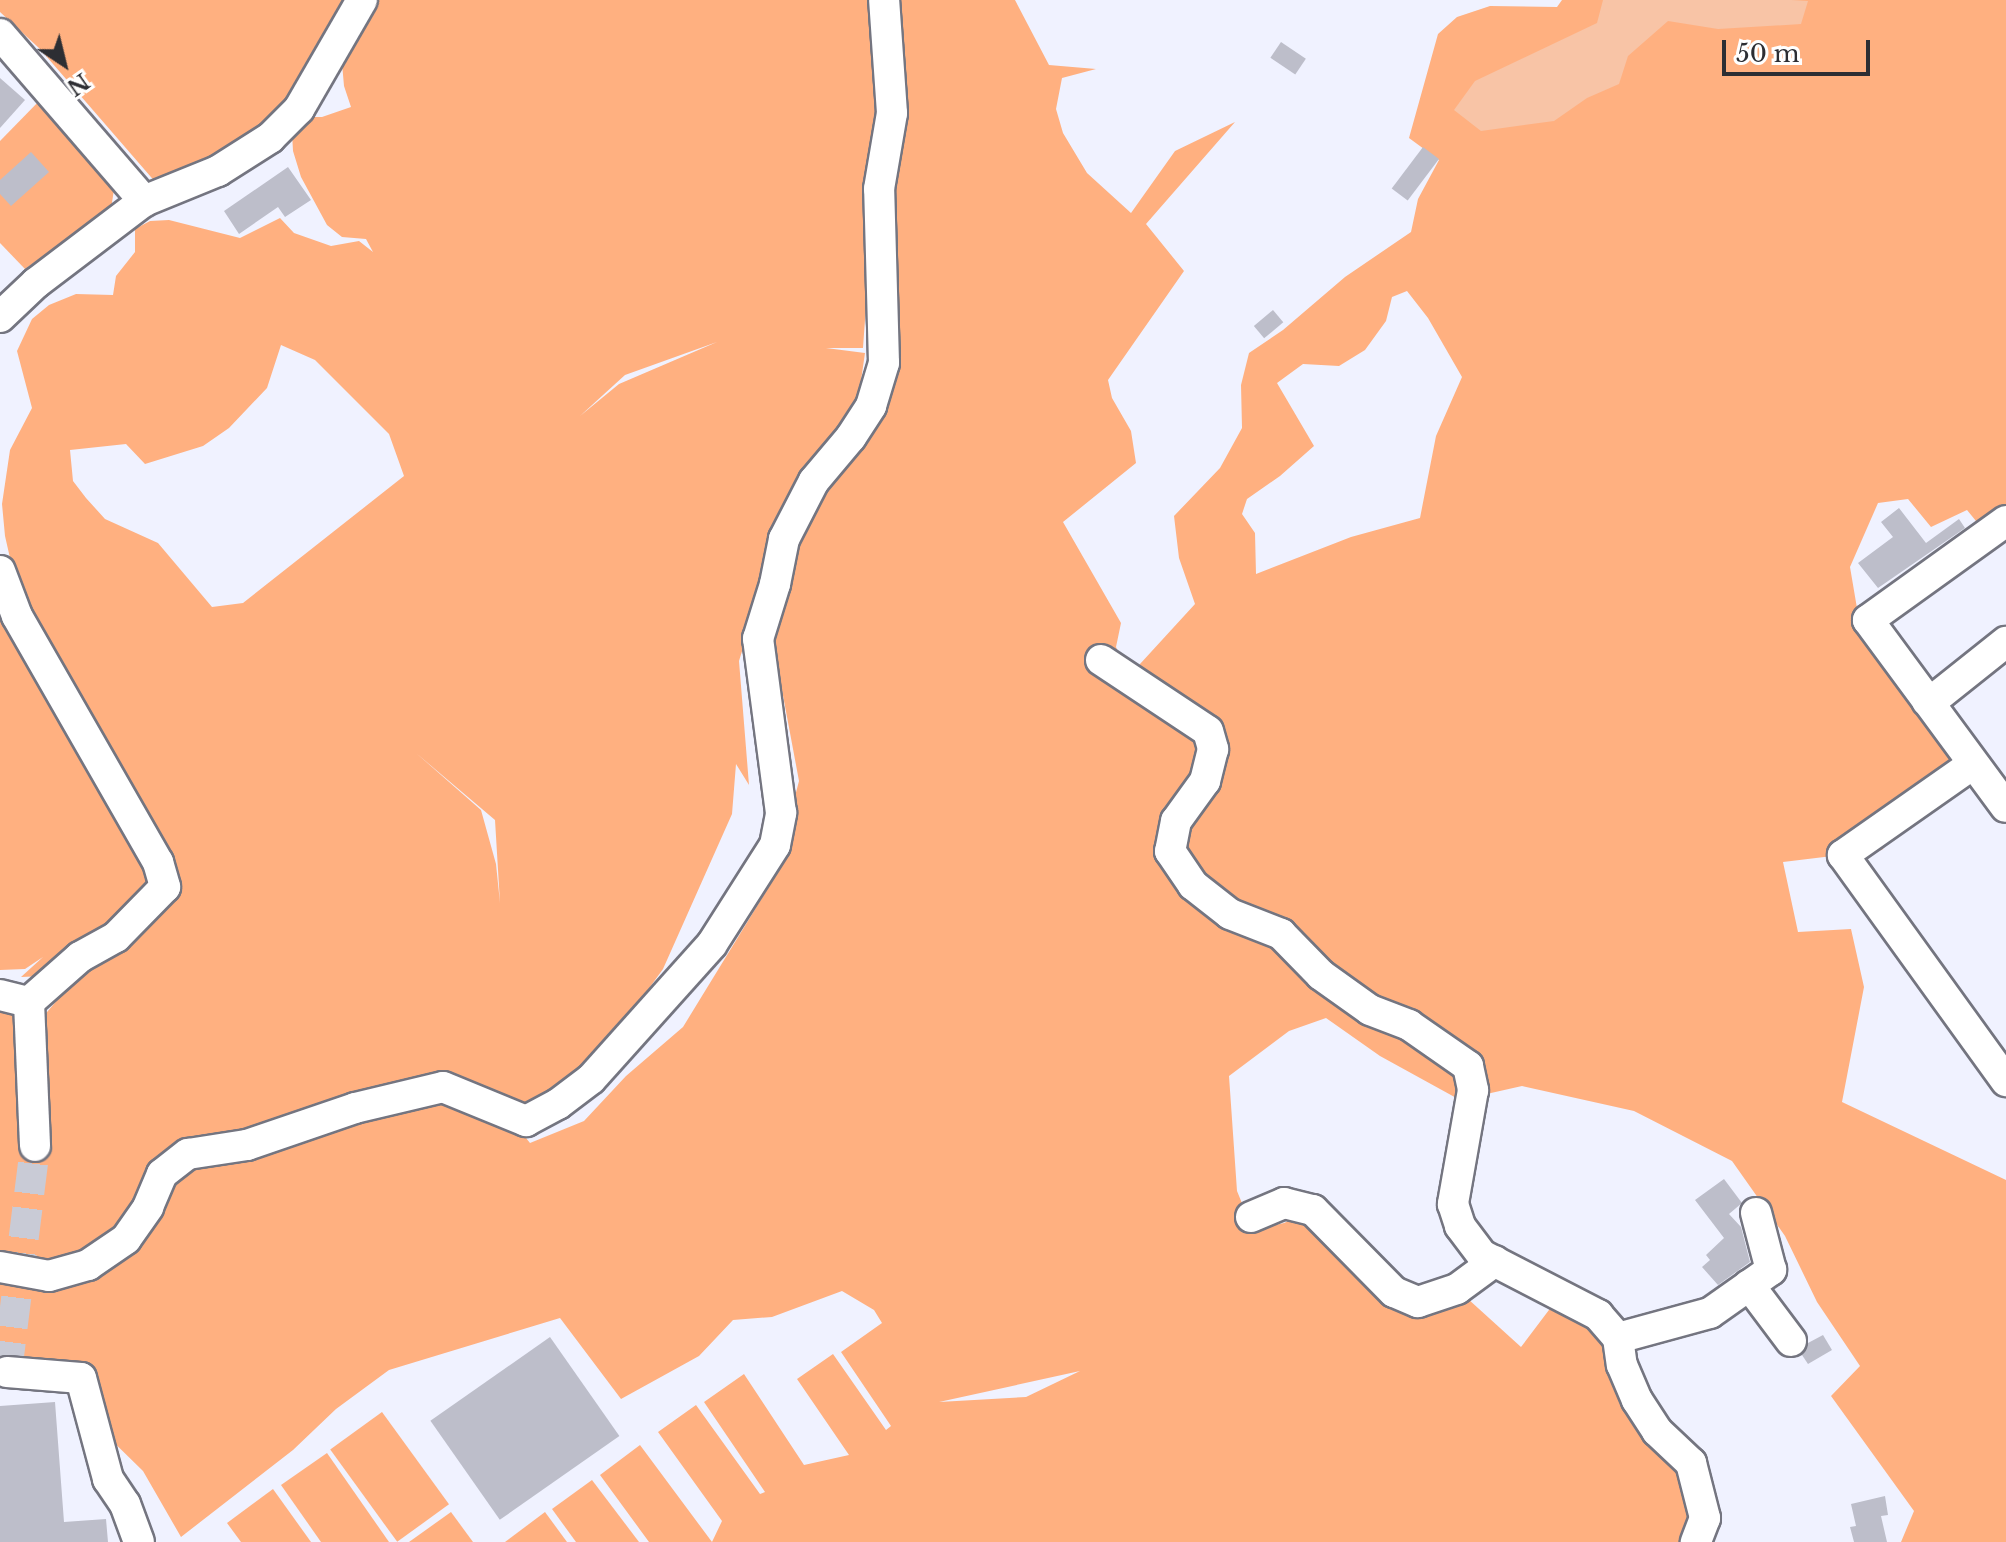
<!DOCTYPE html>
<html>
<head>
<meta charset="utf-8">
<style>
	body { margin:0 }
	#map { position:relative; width:2006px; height:1542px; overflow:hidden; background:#f0f2ff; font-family:"Libre Baskerville",serif }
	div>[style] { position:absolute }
	.green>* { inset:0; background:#ffb080; transform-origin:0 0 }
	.water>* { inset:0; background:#f8c4a6 }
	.building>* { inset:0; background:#bdbeca; transform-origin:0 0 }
	.minor-tunnel>* { height:30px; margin-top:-15px; transform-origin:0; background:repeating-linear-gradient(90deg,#c9cbd6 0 30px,transparent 0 45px) }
	.roads { filter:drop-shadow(2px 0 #747580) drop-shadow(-2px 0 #747580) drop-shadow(0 2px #747580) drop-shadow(0 -2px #747580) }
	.minor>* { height:30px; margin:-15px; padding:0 15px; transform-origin:15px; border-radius:15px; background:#fff }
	span { translate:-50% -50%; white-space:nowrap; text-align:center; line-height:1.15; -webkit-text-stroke:6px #fff; paint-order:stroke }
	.north { position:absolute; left:24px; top:24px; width:80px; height:80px; -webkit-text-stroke:6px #fff; paint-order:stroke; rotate:145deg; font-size:22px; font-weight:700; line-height:32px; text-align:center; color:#2d2e33 }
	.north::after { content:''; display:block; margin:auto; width:28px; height:36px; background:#2d2e33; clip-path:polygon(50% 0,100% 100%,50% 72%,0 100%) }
	.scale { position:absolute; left:1722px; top:40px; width:148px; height:36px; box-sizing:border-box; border:4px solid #2d2e33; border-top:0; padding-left:10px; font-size:24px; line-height:28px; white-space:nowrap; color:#2d2e33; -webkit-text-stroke:6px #fff; paint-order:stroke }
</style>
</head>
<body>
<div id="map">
	<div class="green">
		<div style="clip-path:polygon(0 0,345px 0,285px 106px,224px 155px,157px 184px,40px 49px,0 12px)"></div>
		<div style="clip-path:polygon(evenodd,372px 0,881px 0,879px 123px,863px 348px,826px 348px,865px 353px,856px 415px,788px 501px,739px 661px,749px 785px,736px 764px,732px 814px,663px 969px,634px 1009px,636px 1017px,619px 1038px,615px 1036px,595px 1064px,545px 1105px,509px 1117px,530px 1143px,584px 1121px,626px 1076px,683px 1027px,773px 880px,799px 781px,773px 642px,784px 588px,799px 547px,803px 502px,832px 469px,858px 427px,880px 372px,889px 279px,887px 198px,891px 102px,887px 0,1015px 0,1049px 65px,1096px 69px,1062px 78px,1056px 109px,1063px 133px,1087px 173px,1131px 213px,1175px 151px,1235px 122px,1146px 224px,1184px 271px,1108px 380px,1112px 398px,1131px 431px,1136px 463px,1063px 522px,1121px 623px,1116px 647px,1129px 676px,1195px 604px,1179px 558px,1174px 516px,1220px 468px,1242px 428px,1241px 385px,1249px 353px,1283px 330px,1345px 277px,1411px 232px,1418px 199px,1439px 160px,1409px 138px,1438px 34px,1457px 17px,1490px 6px,1557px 7px,1562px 0,2006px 0,2006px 517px,1985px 532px,1967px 510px,1931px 527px,1908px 499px,1878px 503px,1850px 567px,1859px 620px,1955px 758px,1882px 850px,1783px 862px,1798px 932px,1851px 929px,1864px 987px,1842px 1102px,2006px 1180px,2006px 1542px,1901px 1542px,1914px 1511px,1831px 1396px,1860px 1366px,1817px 1302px,1785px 1236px,1732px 1161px,1634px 1111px,1522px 1086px,1460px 1100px,1380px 1056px,1326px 1018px,1289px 1031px,1229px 1076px,1237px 1191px,1253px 1230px,1284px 1223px,1313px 1210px,1374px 1272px,1417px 1302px,1457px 1289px,1521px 1347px,1552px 1306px,1570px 1300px,1598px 1315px,1618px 1338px,1622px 1365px,1637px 1400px,1657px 1431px,1691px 1463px,1705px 1518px,1696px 1542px,649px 1542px,600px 1475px,640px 1445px,712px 1542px,722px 1521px,658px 1432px,696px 1405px,760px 1494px,765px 1492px,704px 1402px,744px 1374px,804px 1465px,849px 1455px,797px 1379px,833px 1354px,886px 1430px,891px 1426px,841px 1352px,882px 1323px,874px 1310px,842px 1291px,772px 1317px,733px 1320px,699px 1356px,621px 1399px,560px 1318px,389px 1370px,336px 1409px,293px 1450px,181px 1537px,143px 1471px,95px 1424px,89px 1371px,0 1369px,0 1006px,42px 1018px,86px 966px,175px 888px,102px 768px,23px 607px,15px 580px,5px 536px,2px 504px,10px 450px,32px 408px,17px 351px,32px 319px,49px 305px,76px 294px,113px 295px,116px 276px,135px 252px,135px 229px,150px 221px,169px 220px,240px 238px,280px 218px,294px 233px,331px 246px,359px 241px,373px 252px,366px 239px,342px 237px,327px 225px,301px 177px,293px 151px,292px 133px,306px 117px,322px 117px,351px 107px,344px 86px,341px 52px,372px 0,1407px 291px,1428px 318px,1462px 377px,1436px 436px,1420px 518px,1351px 537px,1256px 574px,1255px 533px,1242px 514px,1247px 499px,1280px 476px,1314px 446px,1277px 383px,1303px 364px,1339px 366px,1365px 350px,1386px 321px,1392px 297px,1407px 291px,372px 0,717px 342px,619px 384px,580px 416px,625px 375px,717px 342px,372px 0,281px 345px,315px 360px,389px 434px,404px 476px,243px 603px,212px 607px,158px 543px,105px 519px,86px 498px,73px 481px,70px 450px,126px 444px,145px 464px,203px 446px,229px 428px,267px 388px,281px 345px,372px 0,416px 753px,495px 820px,500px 903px,496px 864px,481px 810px,416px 753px,372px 0,1080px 1371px,1026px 1397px,939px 1402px,1080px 1371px)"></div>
		<div style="clip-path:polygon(43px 97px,115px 183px,111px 209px,25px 269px,0 243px,0 141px)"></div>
		<div style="clip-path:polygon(0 608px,153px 880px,147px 894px,43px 976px,21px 977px,43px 957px,25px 969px,0 970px)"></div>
		<div style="left:382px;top:1412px;width:114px;height:64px;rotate:54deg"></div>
		<div style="clip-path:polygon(327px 1453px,389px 1542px,321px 1542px,281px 1485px)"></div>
		<div style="clip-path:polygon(592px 1480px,639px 1542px,576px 1542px,552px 1509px)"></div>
		<div style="clip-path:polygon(273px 1489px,311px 1542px,241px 1542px,227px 1523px)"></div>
		<div style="clip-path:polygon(451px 1512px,473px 1542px,409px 1542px)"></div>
		<div style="clip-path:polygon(545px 1512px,567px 1542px,505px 1542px)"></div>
	</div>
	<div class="water">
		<div style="clip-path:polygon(1603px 0,1791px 0,1808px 1px,1801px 24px,1718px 29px,1668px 21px,1628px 56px,1619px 84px,1587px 98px,1554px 121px,1481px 131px,1454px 110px,1475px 81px,1597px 23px)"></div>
	</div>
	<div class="building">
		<div style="left:1281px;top:42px;width:30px;height:19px;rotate:34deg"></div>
		<div style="clip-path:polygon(0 78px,25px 100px,0 128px)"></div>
		<div style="left:1423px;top:147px;width:20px;height:52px;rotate:37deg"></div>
		<div style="clip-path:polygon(31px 152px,49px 172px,11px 206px,0 194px,0 180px)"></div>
		<div style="clip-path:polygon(288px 167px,311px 200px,285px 217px,278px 207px,239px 234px,224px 211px)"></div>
		<div style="left:1273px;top:310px;width:16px;height:25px;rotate:50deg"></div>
		<div style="clip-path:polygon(1899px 508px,1926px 543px,1959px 519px,1965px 528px,1878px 588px,1858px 563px,1893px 537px,1881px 522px)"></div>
		<div style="clip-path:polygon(1724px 1179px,1742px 1203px,1729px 1214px,1741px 1227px,1750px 1262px,1718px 1285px,1702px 1267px,1710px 1260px,1706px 1255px,1724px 1238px,1695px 1200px)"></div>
		<div style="clip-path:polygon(1823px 1335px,1832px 1350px,1808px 1364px,1802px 1355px,1808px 1343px)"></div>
		<div style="left:550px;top:1337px;width:121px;height:146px;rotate:55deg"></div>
		<div style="clip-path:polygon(55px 1402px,64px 1522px,106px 1519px,108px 1542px,0 1542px,0 1406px)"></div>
		<div style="clip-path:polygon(1885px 1496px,1888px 1515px,1881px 1516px,1887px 1542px,1854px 1542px,1850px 1527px,1856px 1526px,1851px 1504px)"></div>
	</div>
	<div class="minor-tunnel">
		<div style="left:7px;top:1372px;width:228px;rotate:-82.9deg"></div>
	</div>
	<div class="roads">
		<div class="minor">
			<div style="left:0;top:34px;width:221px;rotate:49.2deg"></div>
			<div style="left:0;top:317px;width:50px;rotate:-43.4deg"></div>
			<div style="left:36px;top:283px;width:136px;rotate:-37.2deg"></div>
			<div style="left:144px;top:201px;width:80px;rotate:-22.1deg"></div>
			<div style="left:218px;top:171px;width:62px;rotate:-32.4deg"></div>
			<div style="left:270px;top:138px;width:41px;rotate:-45deg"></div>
			<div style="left:299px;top:109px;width:126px;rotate:-60deg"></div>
			<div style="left:2006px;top:521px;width:170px;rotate:144.3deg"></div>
			<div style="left:1868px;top:620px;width:232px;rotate:53.6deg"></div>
			<div style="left:0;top:571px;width:48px;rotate:69.3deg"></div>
			<div style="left:17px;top:616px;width:284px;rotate:60.2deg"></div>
			<div style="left:158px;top:862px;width:26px;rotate:74deg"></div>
			<div style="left:165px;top:887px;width:70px;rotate:134.4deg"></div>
			<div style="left:116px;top:937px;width:41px;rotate:150.9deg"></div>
			<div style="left:80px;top:957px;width:68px;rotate:138.6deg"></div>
			<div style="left:1101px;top:660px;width:128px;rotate:33.6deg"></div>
			<div style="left:1208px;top:731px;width:19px;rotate:74deg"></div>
			<div style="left:1213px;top:749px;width:33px;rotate:104deg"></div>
			<div style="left:1205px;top:781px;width:49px;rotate:125.9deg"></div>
			<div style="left:1176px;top:821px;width:31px;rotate:101deg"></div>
			<div style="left:1170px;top:851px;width:41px;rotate:55.9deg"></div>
			<div style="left:1193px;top:885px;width:47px;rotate:38.1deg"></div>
			<div style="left:1230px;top:914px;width:55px;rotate:21.4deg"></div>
			<div style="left:1281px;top:934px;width:57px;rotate:45.7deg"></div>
			<div style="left:1321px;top:975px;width:60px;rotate:35.5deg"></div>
			<div style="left:1370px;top:1010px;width:42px;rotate:21deg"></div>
			<div style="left:1409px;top:1025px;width:72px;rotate:34.8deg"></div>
			<div style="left:1468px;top:1066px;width:25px;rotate:78deg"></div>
			<div style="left:1473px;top:1090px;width:116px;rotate:100deg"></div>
			<div style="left:1453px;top:1204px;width:23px;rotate:72deg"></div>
			<div style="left:1460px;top:1226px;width:36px;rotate:53deg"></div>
			<div style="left:1482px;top:1255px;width:131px;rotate:27.3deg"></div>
			<div style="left:1598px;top:1315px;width:30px;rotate:49deg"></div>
			<div style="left:1618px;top:1338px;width:27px;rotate:82deg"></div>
			<div style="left:1622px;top:1365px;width:38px;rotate:67deg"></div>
			<div style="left:1637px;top:1400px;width:37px;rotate:57deg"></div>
			<div style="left:1657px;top:1431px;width:47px;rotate:43.3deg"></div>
			<div style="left:1691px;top:1463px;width:57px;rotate:75.7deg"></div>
			<div style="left:1705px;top:1518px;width:26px;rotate:111deg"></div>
			<div style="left:1927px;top:701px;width:12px;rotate:-24deg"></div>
			<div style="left:1938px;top:696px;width:87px;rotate:-38.5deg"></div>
			<div style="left:1973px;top:764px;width:159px;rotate:145deg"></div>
			<div style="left:1843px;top:855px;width:279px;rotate:54.2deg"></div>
			<div style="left:0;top:995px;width:30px;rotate:14deg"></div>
			<div style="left:29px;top:1002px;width:144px;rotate:87.6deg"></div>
			<div style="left:1251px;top:1217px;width:36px;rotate:-23deg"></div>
			<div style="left:1284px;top:1203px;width:30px;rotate:14deg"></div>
			<div style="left:1313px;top:1210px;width:115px;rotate:45.4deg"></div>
			<div style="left:1394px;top:1292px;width:26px;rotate:23deg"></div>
			<div style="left:1418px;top:1302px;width:41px;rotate:-18.4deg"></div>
			<div style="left:1457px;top:1289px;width:47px;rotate:-36.4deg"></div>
			<div style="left:0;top:1267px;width:50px;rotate:10.4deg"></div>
			<div style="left:49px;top:1276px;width:41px;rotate:-15.8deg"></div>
			<div style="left:88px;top:1265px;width:46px;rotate:-34.4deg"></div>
			<div style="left:126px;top:1239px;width:39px;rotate:-55deg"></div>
			<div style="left:148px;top:1207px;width:36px;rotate:-67deg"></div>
			<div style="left:162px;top:1174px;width:33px;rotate:-38deg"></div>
			<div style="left:188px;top:1154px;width:60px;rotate:-8.7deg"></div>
			<div style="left:247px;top:1145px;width:114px;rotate:-18.9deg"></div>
			<div style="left:355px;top:1108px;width:90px;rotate:-13.4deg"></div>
			<div style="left:443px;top:1087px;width:90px;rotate:22.3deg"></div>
			<div style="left:526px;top:1121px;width:36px;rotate:-28deg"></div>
			<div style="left:558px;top:1104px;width:41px;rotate:-37.1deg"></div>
			<div style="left:591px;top:1079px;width:181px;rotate:-48.1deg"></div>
			<div style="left:712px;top:944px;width:117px;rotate:-57.5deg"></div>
			<div style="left:775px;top:845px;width:33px;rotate:-79deg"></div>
			<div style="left:781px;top:813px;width:176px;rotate:-97.5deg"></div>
			<div style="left:758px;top:639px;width:58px;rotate:-72.8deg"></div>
			<div style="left:775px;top:584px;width:46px;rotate:-78.7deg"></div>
			<div style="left:784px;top:539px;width:65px;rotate:-62.7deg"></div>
			<div style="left:814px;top:481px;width:57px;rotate:-49.9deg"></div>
			<div style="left:851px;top:437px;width:37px;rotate:-57deg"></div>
			<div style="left:871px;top:406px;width:45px;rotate:-73.2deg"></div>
			<div style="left:884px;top:363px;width:174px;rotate:-91.6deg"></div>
			<div style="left:879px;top:189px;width:77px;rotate:-80.3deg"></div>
			<div style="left:892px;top:113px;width:113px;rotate:-94deg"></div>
			<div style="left:1749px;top:1285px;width:70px;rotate:53.1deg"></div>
			<div style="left:1618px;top:1338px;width:95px;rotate:-15.2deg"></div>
			<div style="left:1710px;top:1313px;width:75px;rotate:-35.2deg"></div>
			<div style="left:1771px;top:1270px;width:59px;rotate:-104.7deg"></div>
			<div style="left:7px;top:1372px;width:74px;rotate:4.6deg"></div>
			<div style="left:81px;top:1378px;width:105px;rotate:75deg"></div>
			<div style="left:108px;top:1479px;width:30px;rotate:56deg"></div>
			<div style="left:125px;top:1504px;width:40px;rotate:69.8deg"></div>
		</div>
	</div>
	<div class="north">N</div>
	<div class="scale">50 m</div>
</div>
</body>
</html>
